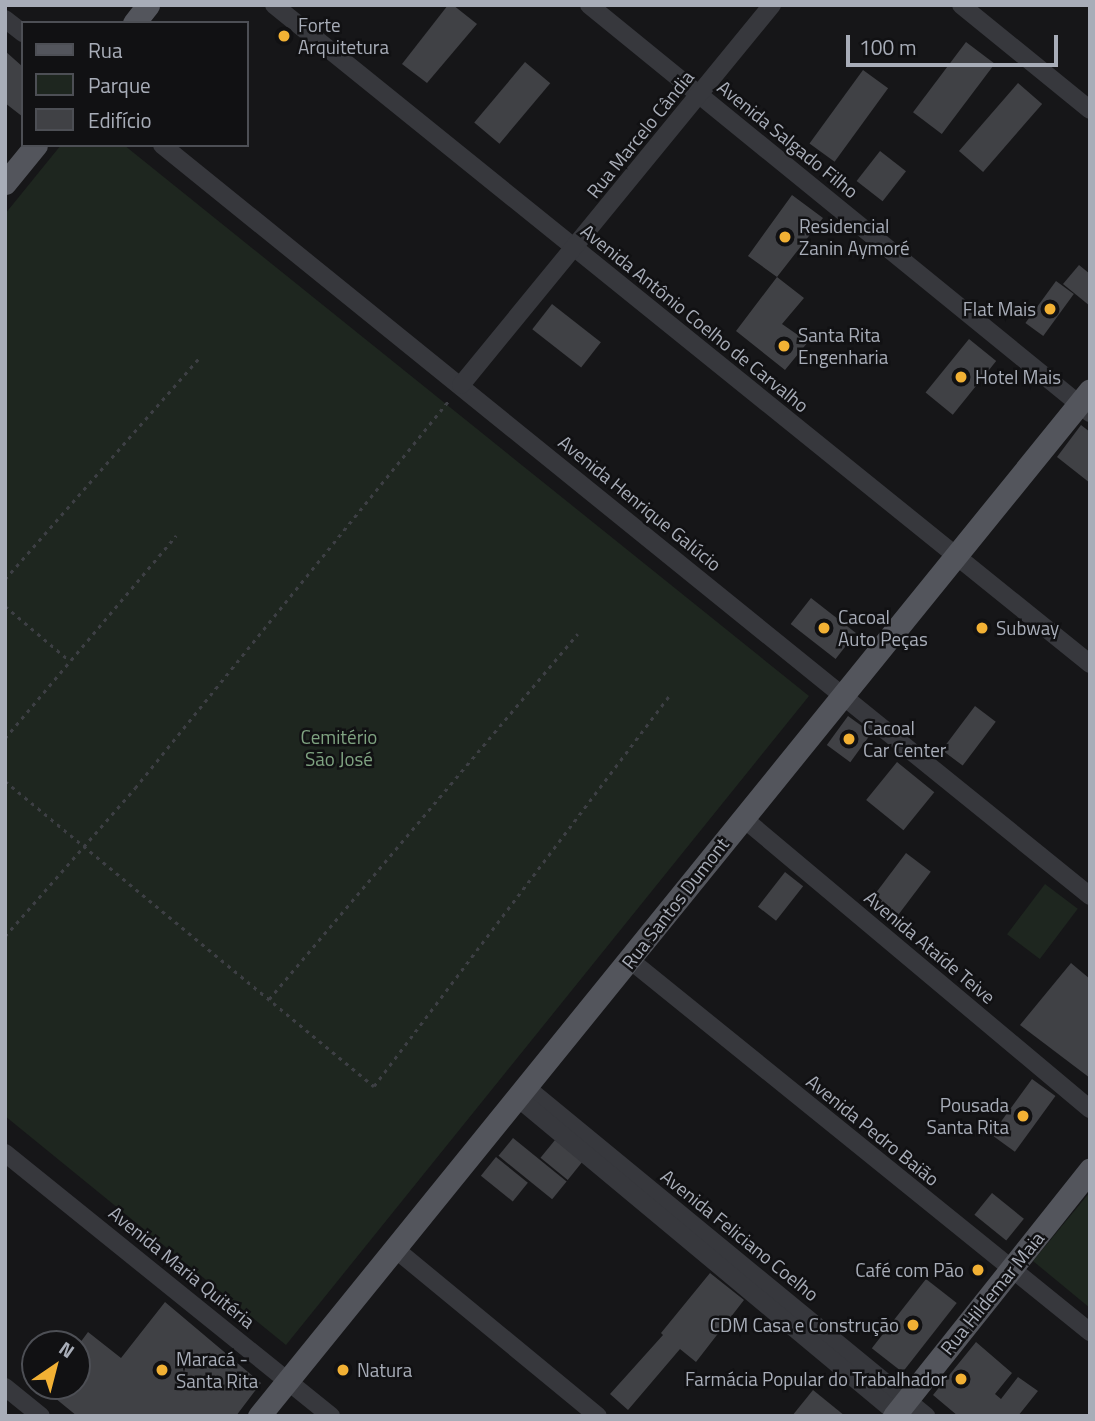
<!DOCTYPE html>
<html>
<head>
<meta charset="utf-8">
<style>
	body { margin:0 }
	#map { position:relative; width:1095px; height:1421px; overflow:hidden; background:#161618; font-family:"Titillium Web",sans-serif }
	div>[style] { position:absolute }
	.green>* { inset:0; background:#1e261f; transform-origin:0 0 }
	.building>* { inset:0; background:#404145; transform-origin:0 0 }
	.path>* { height:2.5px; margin-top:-1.25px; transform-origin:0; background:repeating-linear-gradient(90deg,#3d3f44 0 3.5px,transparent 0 8.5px) }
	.minor>* { height:18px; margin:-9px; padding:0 9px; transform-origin:9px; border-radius:9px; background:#37383d }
	.major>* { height:23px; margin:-11.5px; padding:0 11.5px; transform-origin:11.5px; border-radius:11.5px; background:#53555c }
	.dots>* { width:19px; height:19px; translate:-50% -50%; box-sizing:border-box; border:4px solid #111113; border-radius:50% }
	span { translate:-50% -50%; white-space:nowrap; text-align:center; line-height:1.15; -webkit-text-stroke:5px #111113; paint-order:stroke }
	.poi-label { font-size:19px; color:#a8adb8 }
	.left { translate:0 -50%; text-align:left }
	.right { translate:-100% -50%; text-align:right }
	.street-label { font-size:19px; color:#a8adb8 }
	.park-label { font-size:19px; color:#7fa381 }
	.frame { position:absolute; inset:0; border:7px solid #a8adb8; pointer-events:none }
	.legend { position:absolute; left:21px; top:21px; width:228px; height:126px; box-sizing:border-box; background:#111113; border:2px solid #4d4f55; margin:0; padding:9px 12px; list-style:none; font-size:21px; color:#a8adb8 }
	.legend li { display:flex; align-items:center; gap:14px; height:35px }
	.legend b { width:35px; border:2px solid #4d4f55 }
	.north { position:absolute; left:21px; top:1330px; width:70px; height:70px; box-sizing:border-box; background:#111113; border:2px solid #4d4f55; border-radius:50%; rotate:35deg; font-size:19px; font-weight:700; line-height:28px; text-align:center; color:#a8adb8 }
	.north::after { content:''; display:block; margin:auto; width:24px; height:32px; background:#f2b134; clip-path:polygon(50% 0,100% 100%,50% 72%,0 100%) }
	.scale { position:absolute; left:846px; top:35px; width:212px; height:32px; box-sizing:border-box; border:4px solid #a8adb8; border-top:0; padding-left:9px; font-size:21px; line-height:24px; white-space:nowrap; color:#a8adb8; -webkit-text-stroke:5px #111113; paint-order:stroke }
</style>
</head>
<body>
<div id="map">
	<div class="green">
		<div style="clip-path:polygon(61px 145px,124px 145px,809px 696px,286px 1345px,5px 1116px,5px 214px)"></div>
		<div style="left:1045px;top:884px;width:41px;height:63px;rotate:37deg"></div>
		<div style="clip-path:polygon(1090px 1192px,1090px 1308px,1033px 1261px)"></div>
	</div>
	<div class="building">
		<div style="clip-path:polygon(448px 5px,453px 5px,477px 24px,427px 83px,402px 64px)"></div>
		<div style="left:966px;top:42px;width:36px;height:88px;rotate:37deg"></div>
		<div style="clip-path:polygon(5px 51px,23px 67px,23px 117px,5px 103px)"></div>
		<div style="left:525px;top:62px;width:33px;height:79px;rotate:40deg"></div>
		<div style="left:863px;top:70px;width:31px;height:91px;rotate:36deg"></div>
		<div style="left:1018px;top:83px;width:32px;height:90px;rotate:41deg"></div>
		<div style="left:880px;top:151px;width:33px;height:38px;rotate:38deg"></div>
		<div style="clip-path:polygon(792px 195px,823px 218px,777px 277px,804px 298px,782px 324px,808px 342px,785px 370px,736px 331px,777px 277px,748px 256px)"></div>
		<div style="clip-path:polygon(1079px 265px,1090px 274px,1090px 306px,1063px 284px)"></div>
		<div style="left:1056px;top:281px;width:22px;height:52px;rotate:36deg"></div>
		<div style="left:552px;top:304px;width:62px;height:32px;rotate:38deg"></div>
		<div style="left:969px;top:339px;width:35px;height:69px;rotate:39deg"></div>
		<div style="clip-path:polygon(1081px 425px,1090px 432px,1090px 483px,1057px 457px)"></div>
		<div style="left:811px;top:598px;width:57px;height:33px;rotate:38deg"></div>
		<div style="left:975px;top:706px;width:26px;height:55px;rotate:37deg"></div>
		<div style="left:848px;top:716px;width:29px;height:36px;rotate:36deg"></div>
		<div style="left:897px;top:762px;width:48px;height:49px;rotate:39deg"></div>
		<div style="left:906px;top:853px;width:31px;height:58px;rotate:37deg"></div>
		<div style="left:785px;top:872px;width:23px;height:44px;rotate:38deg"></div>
		<div style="clip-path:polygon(1071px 963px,1090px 979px,1090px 1078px,1020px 1025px)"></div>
		<div style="left:1032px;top:1079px;width:29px;height:69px;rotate:36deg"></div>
		<div style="left:513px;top:1138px;width:69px;height:23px;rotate:39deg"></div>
		<div style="left:555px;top:1140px;width:35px;height:23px;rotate:39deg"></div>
		<div style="left:496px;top:1157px;width:41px;height:24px;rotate:39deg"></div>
		<div style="left:992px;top:1193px;width:41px;height:28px;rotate:39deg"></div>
		<div style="clip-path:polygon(710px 1273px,744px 1300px,696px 1362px,680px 1349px,628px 1410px,610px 1394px,663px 1335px,661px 1333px)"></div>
		<div style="left:926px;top:1279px;width:39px;height:88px;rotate:38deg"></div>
		<div style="clip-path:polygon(165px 1302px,261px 1383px,236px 1416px,77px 1416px,44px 1389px,47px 1386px,77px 1386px,77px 1347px,88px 1332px,121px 1358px)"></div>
		<div style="clip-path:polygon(976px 1342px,1012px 1373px,995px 1394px,1001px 1399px,1018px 1377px,1038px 1391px,1018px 1416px,958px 1416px,933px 1395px)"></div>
		<div style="clip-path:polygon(813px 1390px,845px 1416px,792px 1416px)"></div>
	</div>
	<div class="path">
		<div style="left:5px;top:579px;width:295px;rotate:-48.7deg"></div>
		<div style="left:5px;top:606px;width:85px;rotate:40.2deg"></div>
		<div style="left:5px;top:738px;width:265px;rotate:-49.8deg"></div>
		<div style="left:5px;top:781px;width:479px;rotate:39.6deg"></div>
		<div style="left:374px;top:1086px;width:491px;rotate:-52.9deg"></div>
		<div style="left:5px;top:936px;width:197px;rotate:-48.7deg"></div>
		<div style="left:135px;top:788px;width:501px;rotate:-51deg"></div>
		<div style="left:269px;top:999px;width:478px;rotate:-49.8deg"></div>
	</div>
	<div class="minor">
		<div style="left:274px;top:5px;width:1049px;rotate:38.92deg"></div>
		<div style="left:589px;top:5px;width:646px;rotate:39.16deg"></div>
		<div style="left:961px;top:5px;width:166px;rotate:39.1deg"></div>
		<div style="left:5px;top:19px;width:23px;rotate:38deg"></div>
		<div style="left:162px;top:145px;width:1194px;rotate:38.98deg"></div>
		<div style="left:461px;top:385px;width:491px;rotate:-50.7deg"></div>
		<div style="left:743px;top:818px;width:453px;rotate:40deg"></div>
		<div style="left:630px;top:960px;width:592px;rotate:38.96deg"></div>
		<div style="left:527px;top:1088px;width:517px;rotate:39.42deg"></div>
		<div style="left:518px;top:1098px;width:497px;rotate:39.8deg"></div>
		<div style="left:5px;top:1153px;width:419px;rotate:38.9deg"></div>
		<div style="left:394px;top:1248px;width:264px;rotate:39.5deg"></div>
		<div style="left:5px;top:1387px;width:46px;rotate:38.9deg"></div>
	</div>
	<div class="major">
		<div style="left:134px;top:23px;width:23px;rotate:-52deg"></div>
		<div style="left:5px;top:183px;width:49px;rotate:-50.8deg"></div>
		<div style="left:259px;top:1416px;width:1320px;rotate:-50.99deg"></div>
		<div style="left:894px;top:1416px;width:315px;rotate:-51.5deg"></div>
	</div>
	<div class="dots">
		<div style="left:284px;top:36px;background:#f2b134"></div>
		<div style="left:785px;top:237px;background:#f2b134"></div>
		<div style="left:1050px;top:309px;background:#f2b134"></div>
		<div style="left:784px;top:346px;background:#f2b134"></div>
		<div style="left:961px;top:377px;background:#f2b134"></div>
		<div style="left:824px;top:628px;background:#f2b134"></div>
		<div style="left:982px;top:628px;background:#f2b134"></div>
		<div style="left:849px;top:739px;background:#f2b134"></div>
		<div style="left:1023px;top:1116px;background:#f2b134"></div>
		<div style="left:978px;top:1270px;background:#f2b134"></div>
		<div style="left:913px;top:1325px;background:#f2b134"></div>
		<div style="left:162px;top:1370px;background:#f2b134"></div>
		<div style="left:343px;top:1370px;background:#f2b134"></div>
		<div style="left:961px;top:1379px;background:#f2b134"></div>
	</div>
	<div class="poi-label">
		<span class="left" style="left:298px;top:36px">Forte<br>Arquitetura</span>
		<span class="left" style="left:799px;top:237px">Residencial<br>Zanin Aymoré</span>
		<span class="right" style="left:1036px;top:309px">Flat Mais</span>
		<span class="left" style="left:798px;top:346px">Santa Rita<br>Engenharia</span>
		<span class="left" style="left:975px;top:377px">Hotel Mais</span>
		<span class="left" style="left:838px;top:628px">Cacoal<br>Auto Peças</span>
		<span class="left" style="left:996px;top:628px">Subway</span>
		<span class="left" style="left:863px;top:739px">Cacoal<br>Car Center</span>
		<span class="right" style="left:1009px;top:1116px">Pousada<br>Santa Rita</span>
		<span class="right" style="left:964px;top:1270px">Café com Pão</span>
		<span class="right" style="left:899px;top:1325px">CDM Casa e Construção</span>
		<span class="left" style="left:176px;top:1370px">Maracá -<br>Santa Rita</span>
		<span class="left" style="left:357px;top:1370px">Natura</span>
		<span class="right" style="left:947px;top:1379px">Farmácia Popular do Trabalhador</span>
	</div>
	<div class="street-label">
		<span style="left:640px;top:134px;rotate:-51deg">Rua Marcelo Cândia</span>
		<span style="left:788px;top:139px;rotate:39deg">Avenida Salgado Filho</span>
		<span style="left:695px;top:318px;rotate:39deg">Avenida Antônio Coelho de Carvalho</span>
		<span style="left:640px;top:503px;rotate:39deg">Avenida Henrique Galúcio</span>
		<span style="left:675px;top:903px;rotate:-52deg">Rua Santos Dumont</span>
		<span style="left:930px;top:947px;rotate:40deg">Avenida Ataíde Teive</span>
		<span style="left:873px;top:1130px;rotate:39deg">Avenida Pedro Baião</span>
		<span style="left:740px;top:1235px;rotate:39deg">Avenida Feliciano Coelho</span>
		<span style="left:182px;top:1267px;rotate:39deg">Avenida Maria Quitéria</span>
		<span style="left:992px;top:1293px;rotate:-51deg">Rua Hildemar Maia</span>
	</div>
	<div class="park-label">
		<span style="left:339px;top:748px">Cemitério<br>São José</span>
	</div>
	<div class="frame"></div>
	<ul class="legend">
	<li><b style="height:9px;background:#53555c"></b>Rua</li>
	<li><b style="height:19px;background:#1e261f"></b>Parque</li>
	<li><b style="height:19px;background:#404145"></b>Edifício</li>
	</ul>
	<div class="north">N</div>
	<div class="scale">100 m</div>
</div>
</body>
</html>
